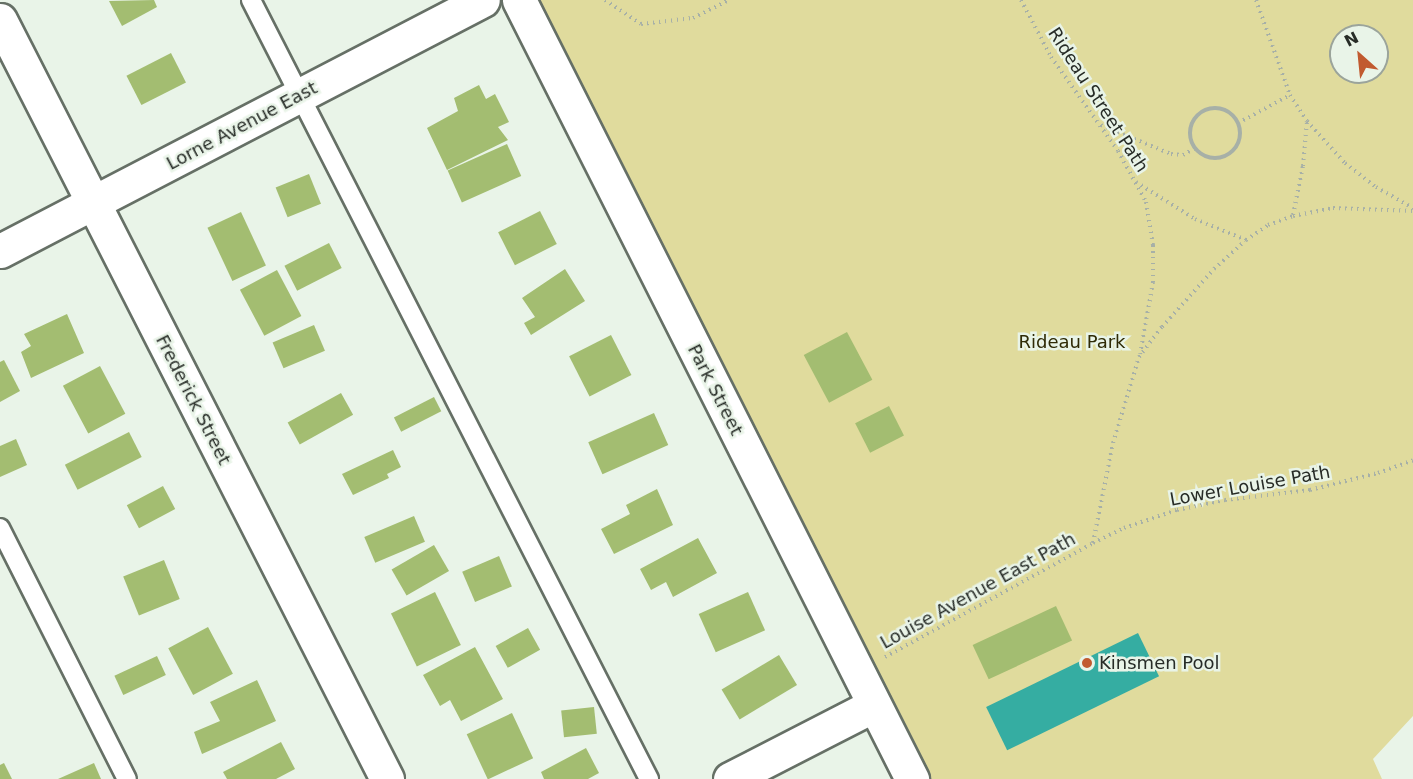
<!DOCTYPE html>
<html>
<head>
<meta charset="utf-8">
<style>
	body { margin:0 }
	#map { position:relative; width:1413px; height:779px; overflow:hidden; background:#e9f4e8; font-family:"DejaVu Sans",sans-serif }
	div>[style] { position:absolute }
	.green>* { inset:0; background:#e0db9d }
	.water>* { inset:0; background:#35ada2; transform-origin:0 0 }
	.building>* { inset:0; background:#a3bd71; transform-origin:0 0 }
	.path>* { height:4px; margin-top:-2px; transform-origin:0; background:repeating-linear-gradient(90deg,#a7b0a7 0 1.5px,transparent 0 6px) }
	.path>.ring { margin:-2px; padding:0; box-sizing:content-box; background:none; border:4px solid #a7b0a7; border-radius:50% }
	.roads { filter:drop-shadow(2px 0 #667066) drop-shadow(-2px 0 #667066) drop-shadow(0 2px #667066) drop-shadow(0 -2px #667066) }
	.lane>* { height:18px; margin:-9px; padding:0 9px; transform-origin:9px; border-radius:9px; background:#fff }
	.street>* { height:33px; margin:-16.5px; padding:0 16.5px; transform-origin:16.5px; border-radius:16.5px; background:#fff }
	.dots>* { width:16px; height:16px; translate:-50% -50%; box-sizing:border-box; border:3px solid #e9f4e8; border-radius:50% }
	span { translate:-50% -50%; white-space:nowrap; text-align:center; line-height:1.15; -webkit-text-stroke:5px #e9f4e8; paint-order:stroke }
	.street-label { font-size:18px; color:#272c27 }
	.park-label { font-size:18px; color:#2f2b06 }
	.poi-label { font-size:18px; color:#272c27 }
	.left { translate:0 -50%; text-align:left }
	.north { position:absolute; left:1329px; top:24px; width:60px; height:60px; box-sizing:border-box; background:#e9f4e8; border:2px solid #9ba49b; border-radius:50%; rotate:333deg; font-size:16px; font-weight:700; line-height:24px; text-align:center; color:#272c27 }
	.north::after { content:''; display:block; margin:auto; width:21px; height:27px; background:#c15a2f; clip-path:polygon(50% 0,100% 100%,50% 72%,0 100%) }
</style>
</head>
<body>
<div id="map">
	<div class="green">
		<div style="clip-path:polygon(evenodd,519px 0,1413px 0,1413px 716px,1373px 759px,1382px 779px,912px 779px,519px 0,1341px 36px,1377px 36px,1377px 72px,1341px 72px,1341px 36px)"></div>
	</div>
	<div class="water">
		<div style="left:1138px;top:633px;width:48px;height:169px;rotate:64deg"></div>
	</div>
	<div class="building">
		<div style="clip-path:polygon(154px 0,157px 7px,122px 26px,109px 1px)"></div>
		<div style="left:171px;top:53px;width:33px;height:50px;rotate:63deg"></div>
		<div style="clip-path:polygon(479px 85px,486px 99px,495px 94px,509px 122px,498px 127px,508px 140px,447px 170px,427px 128px,458px 111px,454px 98px)"></div>
		<div style="left:507px;top:144px;width:35px;height:65px;rotate:66deg"></div>
		<div style="left:309px;top:174px;width:32px;height:36px;rotate:68deg"></div>
		<div style="left:540px;top:211px;width:37px;height:47px;rotate:63deg"></div>
		<div style="left:241px;top:212px;width:59px;height:37px;rotate:65deg"></div>
		<div style="left:329px;top:243px;width:28px;height:50px;rotate:63deg"></div>
		<div style="clip-path:polygon(565px 269px,585px 301px,531px 335px,524px 323px,535px 317px,522px 298px)"></div>
		<div style="left:277px;top:270px;width:52px;height:42px;rotate:62deg"></div>
		<div style="clip-path:polygon(67px 314px,84px 353px,31px 378px,21px 352px,31px 346px,24px 334px)"></div>
		<div style="left:314px;top:325px;width:28px;height:45px;rotate:67deg"></div>
		<div style="left:847px;top:332px;width:54px;height:49px;rotate:62deg"></div>
		<div style="left:611px;top:335px;width:45px;height:47px;rotate:63deg"></div>
		<div style="clip-path:polygon(4px 360px,20px 391px,0 402px,0 362px)"></div>
		<div style="left:100px;top:366px;width:54px;height:42px;rotate:62deg"></div>
		<div style="left:341px;top:393px;width:25px;height:61px;rotate:61deg"></div>
		<div style="left:434px;top:397px;width:16px;height:45px;rotate:63deg"></div>
		<div style="left:889px;top:406px;width:33px;height:38px;rotate:63deg"></div>
		<div style="left:654px;top:413px;width:35px;height:72px;rotate:66deg"></div>
		<div style="left:129px;top:432px;width:28px;height:72px;rotate:63deg"></div>
		<div style="clip-path:polygon(16px 439px,27px 465px,0 477px,0 446px)"></div>
		<div style="clip-path:polygon(393px 450px,401px 467px,387px 474px,389px 478px,353px 495px,342px 474px)"></div>
		<div style="left:163px;top:486px;width:26px;height:41px;rotate:62deg"></div>
		<div style="clip-path:polygon(657px 489px,673px 525px,614px 554px,601px 529px,630px 514px,626px 505px)"></div>
		<div style="left:414px;top:516px;width:28px;height:54px;rotate:67deg"></div>
		<div style="clip-path:polygon(698px 538px,717px 573px,673px 597px,666px 582px,651px 590px,640px 569px)"></div>
		<div style="left:434px;top:545px;width:30px;height:49px;rotate:60deg"></div>
		<div style="left:499px;top:556px;width:33px;height:40px;rotate:67deg"></div>
		<div style="left:164px;top:560px;width:42px;height:44px;rotate:68deg"></div>
		<div style="left:435px;top:592px;width:59px;height:49px;rotate:64deg"></div>
		<div style="left:748px;top:592px;width:42px;height:54px;rotate:66deg"></div>
		<div style="left:1056px;top:606px;width:38px;height:92px;rotate:65deg"></div>
		<div style="left:208px;top:627px;width:53px;height:45px;rotate:62deg"></div>
		<div style="left:528px;top:628px;width:25px;height:37px;rotate:61deg"></div>
		<div style="clip-path:polygon(475px 647px,503px 699px,461px 721px,450px 700px,440px 706px,423px 675px)"></div>
		<div style="left:779px;top:655px;width:35px;height:67px;rotate:59deg"></div>
		<div style="left:157px;top:656px;width:21px;height:47px;rotate:65deg"></div>
		<div style="clip-path:polygon(257px 680px,276px 721px,202px 754px,194px 732px,220px 721px,210px 702px)"></div>
		<div style="left:594px;top:707px;width:27px;height:33px;rotate:84deg"></div>
		<div style="left:512px;top:713px;width:50px;height:50px;rotate:65deg"></div>
		<div style="clip-path:polygon(281px 742px,295px 769px,276px 779px,227px 779px,223px 772px)"></div>
		<div style="clip-path:polygon(586px 748px,599px 773px,588px 779px,544px 779px,541px 772px)"></div>
		<div style="clip-path:polygon(4px 763px,12px 779px,0 779px,0 765px)"></div>
		<div style="clip-path:polygon(94px 763px,101px 779px,58px 779px)"></div>
	</div>
	<div class="path">
		<div style="left:605px;top:0;width:43px;rotate:33.7deg"></div>
		<div style="left:641px;top:24px;width:52px;rotate:-6.6deg"></div>
		<div style="left:693px;top:18px;width:40px;rotate:-26.6deg"></div>
		<div style="left:1021px;top:0;width:64px;rotate:62.2deg"></div>
		<div style="left:1051px;top:57px;width:115px;rotate:54.5deg"></div>
		<div style="left:1118px;top:151px;width:58px;rotate:61.2deg"></div>
		<div style="left:1146px;top:202px;width:44px;rotate:80.8deg"></div>
		<div style="left:1153px;top:245px;width:37px;rotate:90deg"></div>
		<div style="left:1153px;top:282px;width:73px;rotate:100.2deg"></div>
		<div style="left:1256px;top:0;width:101px;rotate:70.3deg"></div>
		<div style="left:1290px;top:95px;width:31px;rotate:57deg"></div>
		<div style="left:1307px;top:121px;width:57px;rotate:47.9deg"></div>
		<div style="left:1345px;top:163px;width:39px;rotate:38deg"></div>
		<div style="left:1376px;top:187px;width:43px;rotate:29.6deg"></div>
		<div class="ring" style="left:1190px;top:108px;width:46px;height:46px"></div>
		<div style="left:1238px;top:123px;width:59px;rotate:-28.3deg"></div>
		<div style="left:1101px;top:125px;width:76px;rotate:22.5deg"></div>
		<div style="left:1171px;top:154px;width:12px;rotate:5deg"></div>
		<div style="left:1183px;top:155px;width:14px;rotate:-30deg"></div>
		<div style="left:1136px;top:182px;width:70px;rotate:32.1deg"></div>
		<div style="left:1195px;top:219px;width:55px;rotate:22.4deg"></div>
		<div style="left:1293px;top:215px;width:50px;rotate:-78.5deg"></div>
		<div style="left:1303px;top:166px;width:44px;rotate:-84.8deg"></div>
		<div style="left:1093px;top:543px;width:34px;rotate:-26deg"></div>
		<div style="left:1124px;top:528px;width:56px;rotate:-18.8deg"></div>
		<div style="left:1177px;top:510px;width:49px;rotate:-11.8deg"></div>
		<div style="left:1225px;top:500px;width:86px;rotate:-6.7deg"></div>
		<div style="left:1310px;top:490px;width:70px;rotate:-14deg"></div>
		<div style="left:1378px;top:473px;width:37px;rotate:-20deg"></div>
		<div style="left:885px;top:657px;width:237px;rotate:-28.7deg"></div>
		<div style="left:1093px;top:543px;width:102px;rotate:-78.7deg"></div>
		<div style="left:1113px;top:443px;width:90px;rotate:-73.2deg"></div>
		<div style="left:1139px;top:357px;width:38px;rotate:-53deg"></div>
		<div style="left:1162px;top:327px;width:78px;rotate:-48.1deg"></div>
		<div style="left:1214px;top:269px;width:43px;rotate:-42.2deg"></div>
		<div style="left:1246px;top:240px;width:27px;rotate:-34deg"></div>
		<div style="left:1268px;top:225px;width:27px;rotate:-20deg"></div>
		<div style="left:1293px;top:216px;width:41px;rotate:-11.3deg"></div>
		<div style="left:1333px;top:208px;width:80px;rotate:2.1deg"></div>
	</div>
	<div class="roads">
		<div class="lane">
			<div style="left:251px;top:0;width:875px;rotate:62.94deg"></div>
			<div style="left:0;top:528px;width:281px;rotate:63.2deg"></div>
		</div>
		<div class="street">
			<div style="left:519px;top:0;width:873px;rotate:63.23deg"></div>
			<div style="left:0;top:20px;width:852px;rotate:62.98deg"></div>
			<div style="left:0;top:251px;width:544px;rotate:-27.46deg"></div>
			<div style="left:730px;top:779px;width:162px;rotate:-27.2deg"></div>
		</div>
	</div>
	<div class="dots">
		<div style="left:1087px;top:663px;background:#c15a2f"></div>
	</div>
	<div class="street-label">
		<span style="left:1098px;top:100px;rotate:57deg">Rideau Street Path</span>
		<span style="left:242px;top:126px;rotate:-28deg">Lorne Avenue East</span>
		<span style="left:715px;top:390px;rotate:63deg">Park Street</span>
		<span style="left:193px;top:400px;rotate:63deg">Frederick Street</span>
		<span style="left:1250px;top:486px;rotate:-10deg">Lower Louise Path</span>
		<span style="left:978px;top:591px;rotate:-29deg">Louise Avenue East Path</span>
	</div>
	<div class="park-label">
		<span style="left:1072px;top:342px">Rideau Park</span>
	</div>
	<div class="poi-label">
		<span class="left" style="left:1099px;top:663px">Kinsmen Pool</span>
	</div>
	<div class="north">N</div>
</div>
</body>
</html>
